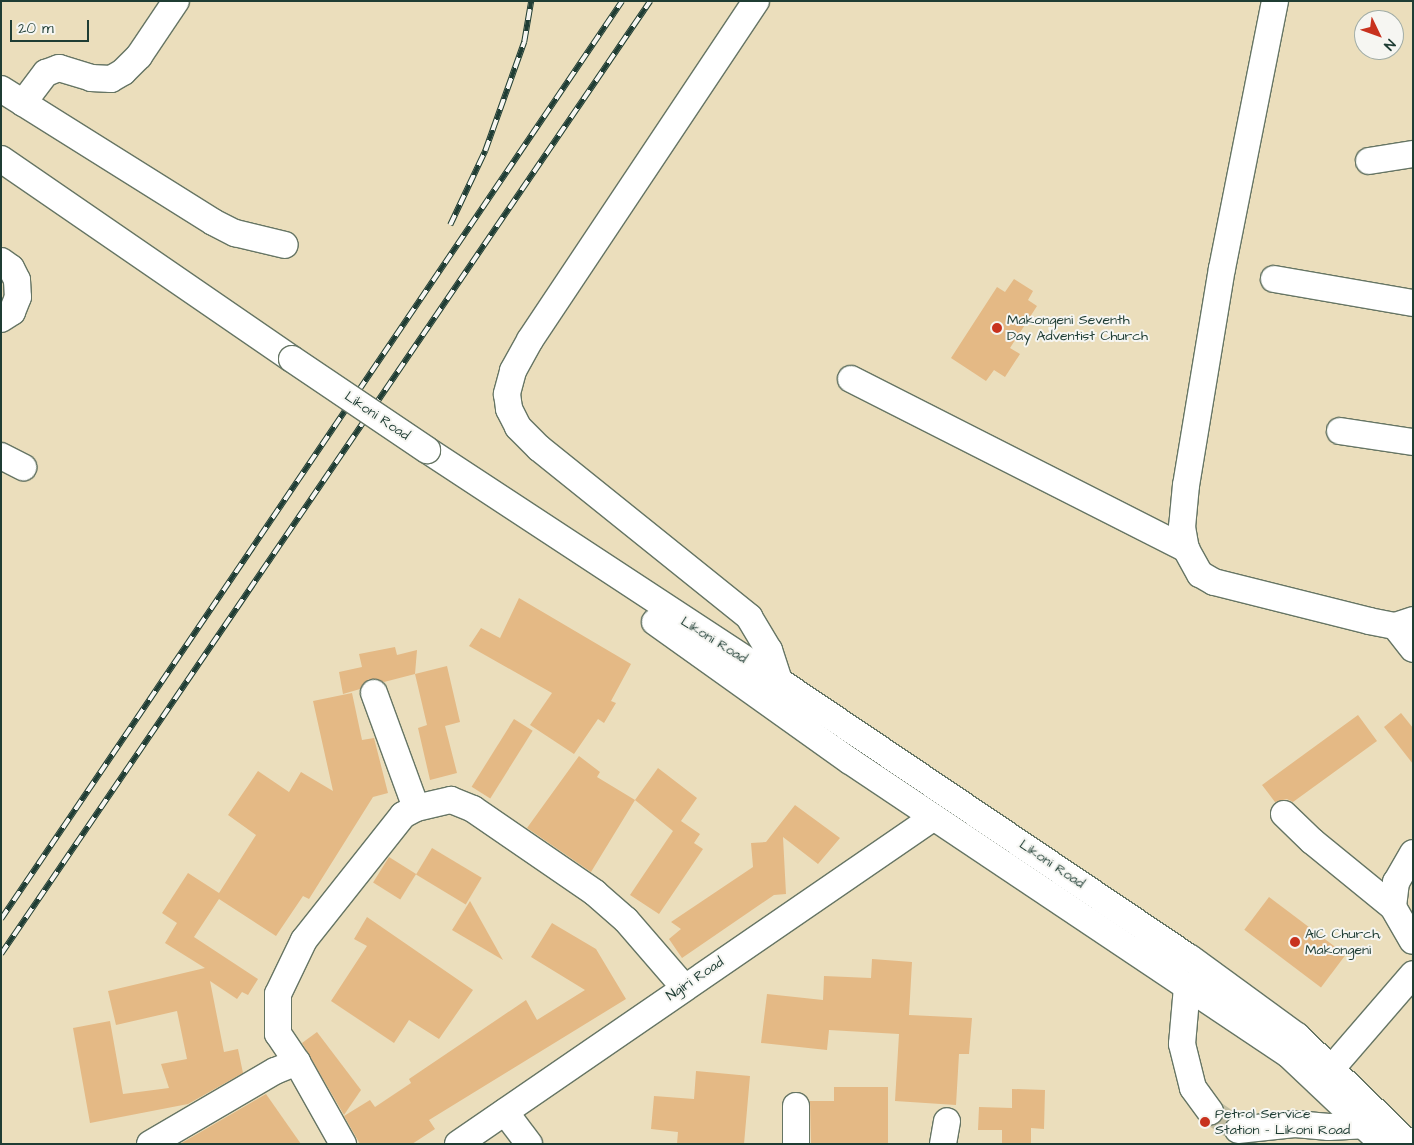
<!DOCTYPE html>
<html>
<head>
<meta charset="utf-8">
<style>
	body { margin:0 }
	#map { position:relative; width:1414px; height:1145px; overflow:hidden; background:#ebdebc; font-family:"Architects Daughter",sans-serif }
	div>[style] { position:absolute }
	.building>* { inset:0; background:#e4b985; transform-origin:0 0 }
	.minor-tunnel>* { height:26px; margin-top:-13px; transform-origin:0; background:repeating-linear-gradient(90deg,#c2bea1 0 26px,transparent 0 39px) }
	.roads { filter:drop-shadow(1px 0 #667564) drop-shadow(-1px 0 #667564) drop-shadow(0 1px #667564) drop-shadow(0 -1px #667564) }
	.minor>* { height:26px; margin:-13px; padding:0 13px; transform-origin:13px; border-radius:13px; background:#fff }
	.rail>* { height:5.5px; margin-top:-2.75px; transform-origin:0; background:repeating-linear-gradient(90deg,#f6f6f2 0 11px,#1f3d34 0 22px); box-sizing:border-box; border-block:1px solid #1f3d34 }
	.bridges { filter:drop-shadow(1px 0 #667564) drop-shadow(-1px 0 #667564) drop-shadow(0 1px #667564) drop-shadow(0 -1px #667564) }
	.minor-bridge>* { height:26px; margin:-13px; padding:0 13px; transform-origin:13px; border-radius:13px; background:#fff }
	.dots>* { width:14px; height:14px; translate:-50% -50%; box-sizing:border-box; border:2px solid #f6f6f2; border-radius:50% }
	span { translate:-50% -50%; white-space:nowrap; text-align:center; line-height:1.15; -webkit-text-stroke:4px #f6f6f2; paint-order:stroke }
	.poi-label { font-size:14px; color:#1f3d34 }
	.left { translate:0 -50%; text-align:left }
	.street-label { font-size:14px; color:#1f3d34 }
	.frame { position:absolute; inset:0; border:2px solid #1f3d34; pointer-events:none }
	.north { position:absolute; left:1354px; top:10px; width:50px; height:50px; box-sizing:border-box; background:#f6f6f2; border:1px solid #a0aca6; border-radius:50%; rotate:132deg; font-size:14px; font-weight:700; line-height:20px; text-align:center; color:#1f3d34 }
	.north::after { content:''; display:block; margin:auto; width:18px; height:22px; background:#c8321e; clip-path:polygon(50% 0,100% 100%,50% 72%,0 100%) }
	.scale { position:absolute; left:10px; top:20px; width:79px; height:22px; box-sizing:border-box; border:2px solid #1f3d34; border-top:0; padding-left:6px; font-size:15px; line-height:18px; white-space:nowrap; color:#1f3d34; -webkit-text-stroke:4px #f6f6f2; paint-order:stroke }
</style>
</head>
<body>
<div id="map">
	<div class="building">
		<div style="clip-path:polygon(1014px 279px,1033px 291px,1028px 300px,1037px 306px,1010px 348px,1020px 354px,1005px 377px,994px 370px,986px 381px,951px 358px,997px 287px,1005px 292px)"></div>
		<div style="clip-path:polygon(519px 598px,631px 664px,611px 701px,616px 703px,604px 723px,598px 719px,574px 754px,530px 725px,552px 693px,469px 646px,481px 628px,500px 638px)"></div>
		<div style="clip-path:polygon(395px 647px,397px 655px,417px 650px,415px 674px,384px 682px,369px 679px,360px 689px,343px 694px,339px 672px,362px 667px,359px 654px)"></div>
		<div style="clip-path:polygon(447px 666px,460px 722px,445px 726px,457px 773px,430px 780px,418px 728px,427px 725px,415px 674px)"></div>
		<div style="clip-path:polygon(352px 693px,362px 740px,374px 738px,388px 793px,373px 797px,309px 899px,303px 896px,276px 936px,219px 899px,194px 937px,258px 979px,248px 995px,242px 992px,237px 999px,210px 981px,224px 1052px,238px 1049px,243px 1073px,188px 1104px,90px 1123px,73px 1028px,110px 1021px,123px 1094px,169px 1088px,161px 1064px,187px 1059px,177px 1011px,116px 1025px,108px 991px,205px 968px,165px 943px,177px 923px,162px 913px,188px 873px,219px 893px,256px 835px,228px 815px,258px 771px,289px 792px,301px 772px,333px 791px,313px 701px)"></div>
		<div style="clip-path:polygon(1401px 713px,1413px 728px,1413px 764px,1384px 727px)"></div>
		<div style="clip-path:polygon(1358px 715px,1377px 741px,1293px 802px,1287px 799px,1275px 802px,1262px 785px)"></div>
		<div style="left:514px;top:719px;width:22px;height:80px;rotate:32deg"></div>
		<div style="clip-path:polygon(579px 756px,600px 772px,597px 777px,635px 800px,591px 872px,527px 828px)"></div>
		<div style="clip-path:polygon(658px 768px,697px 798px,681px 821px,700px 834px,694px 843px,703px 849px,659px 914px,630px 895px,673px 831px,635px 800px)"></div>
		<div style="clip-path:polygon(795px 805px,840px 838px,818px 864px,783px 837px,786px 894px,774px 895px,682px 958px,669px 939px,681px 929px,671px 922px,753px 867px,751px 843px,766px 842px)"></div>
		<div style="left:432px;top:848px;width:58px;height:31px;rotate:31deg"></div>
		<div style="left:389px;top:857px;width:32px;height:30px;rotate:32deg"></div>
		<div style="left:1269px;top:897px;width:96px;height:41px;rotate:37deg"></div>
		<div style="clip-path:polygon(470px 901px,503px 960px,452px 930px)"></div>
		<div style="clip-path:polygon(367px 917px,473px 990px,439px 1039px,409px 1020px,394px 1043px,331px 1001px,367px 946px,354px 939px)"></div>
		<div style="clip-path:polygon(552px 923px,596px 949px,626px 999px,429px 1120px,435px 1129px,412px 1144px,360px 1144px,344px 1116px,370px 1100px,375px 1107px,411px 1083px,409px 1079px,526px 1000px,537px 1020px,585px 990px,531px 957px)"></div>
		<div style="clip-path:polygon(872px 959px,912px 962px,909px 1015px,972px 1018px,969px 1054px,959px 1054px,956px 1105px,895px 1101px,899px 1034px,829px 1030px,827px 1050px,761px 1043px,767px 994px,823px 1000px,824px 976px,871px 978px)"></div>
		<div style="clip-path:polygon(317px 1032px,361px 1090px,344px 1115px,302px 1043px)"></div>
		<div style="clip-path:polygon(696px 1071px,750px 1076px,744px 1144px,677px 1144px,678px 1132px,651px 1129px,654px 1096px,694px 1099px)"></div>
		<div style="clip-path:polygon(834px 1087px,888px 1087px,888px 1144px,811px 1144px,810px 1101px,834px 1101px)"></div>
		<div style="clip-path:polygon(1012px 1089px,1045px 1090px,1044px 1129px,1031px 1128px,1031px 1144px,1002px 1144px,1002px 1130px,978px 1130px,979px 1107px,1012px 1108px)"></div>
		<div style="clip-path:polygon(266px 1094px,301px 1144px,180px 1144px)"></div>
	</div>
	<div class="minor-tunnel">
		<div style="left:1210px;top:1111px;width:34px;rotate:34deg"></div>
	</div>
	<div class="roads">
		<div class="minor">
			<div style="left:756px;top:1px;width:407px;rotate:123.7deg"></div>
			<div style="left:530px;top:340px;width:35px;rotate:119deg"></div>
			<div style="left:513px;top:371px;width:24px;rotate:105deg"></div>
			<div style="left:507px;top:394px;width:15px;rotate:82deg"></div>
			<div style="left:509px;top:409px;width:20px;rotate:63deg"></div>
			<div style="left:518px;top:427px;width:30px;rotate:45deg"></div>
			<div style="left:539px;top:448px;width:270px;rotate:38.8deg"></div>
			<div style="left:749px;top:617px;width:39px;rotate:59deg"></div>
			<div style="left:769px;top:650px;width:33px;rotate:72deg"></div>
			<div style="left:1275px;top:1px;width:272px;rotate:101.2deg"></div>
			<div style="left:1222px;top:268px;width:220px;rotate:99.4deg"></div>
			<div style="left:1186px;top:485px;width:42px;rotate:95.4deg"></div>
			<div style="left:1182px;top:527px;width:22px;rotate:80deg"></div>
			<div style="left:1186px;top:549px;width:29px;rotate:61deg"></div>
			<div style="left:1200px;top:574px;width:16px;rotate:30deg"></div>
			<div style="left:1214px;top:582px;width:160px;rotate:14.1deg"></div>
			<div style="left:1369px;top:621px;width:26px;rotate:11deg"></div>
			<div style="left:1395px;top:626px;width:19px;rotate:-18deg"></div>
			<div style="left:1px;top:89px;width:250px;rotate:32.1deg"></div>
			<div style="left:213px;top:222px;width:25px;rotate:27deg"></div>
			<div style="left:235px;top:233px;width:51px;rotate:13.5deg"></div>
			<div style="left:23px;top:103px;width:38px;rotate:-53deg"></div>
			<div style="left:46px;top:73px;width:14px;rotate:-21deg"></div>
			<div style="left:59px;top:68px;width:34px;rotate:17deg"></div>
			<div style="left:91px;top:78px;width:20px;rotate:3deg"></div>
			<div style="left:111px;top:79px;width:14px;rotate:-30deg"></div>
			<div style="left:123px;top:72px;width:23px;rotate:-45deg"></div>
			<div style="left:139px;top:56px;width:66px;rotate:-56.1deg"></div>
			<div style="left:1px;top:159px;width:353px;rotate:34.5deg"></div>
			<div style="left:1369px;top:161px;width:45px;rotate:-9deg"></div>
			<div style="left:1px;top:261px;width:12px;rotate:35deg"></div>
			<div style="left:11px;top:268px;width:13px;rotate:63deg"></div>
			<div style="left:17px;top:280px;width:17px;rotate:87deg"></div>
			<div style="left:18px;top:297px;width:16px;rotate:112deg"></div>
			<div style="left:12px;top:312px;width:13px;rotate:148deg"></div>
			<div style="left:1274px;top:279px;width:141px;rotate:9.8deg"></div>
			<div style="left:851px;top:379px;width:376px;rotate:26.9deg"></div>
			<div style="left:1340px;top:431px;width:74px;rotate:8.6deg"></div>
			<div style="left:427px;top:450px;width:421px;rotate:33.3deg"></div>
			<div style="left:779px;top:681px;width:496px;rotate:34deg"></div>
			<div style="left:1190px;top:958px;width:132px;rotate:36.1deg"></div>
			<div style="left:1297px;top:1036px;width:156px;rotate:44deg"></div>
			<div style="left:1px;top:456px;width:25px;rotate:27deg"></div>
			<div style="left:655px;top:622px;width:239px;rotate:35.5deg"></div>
			<div style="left:850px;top:761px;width:528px;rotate:33.81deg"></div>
			<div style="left:1289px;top:1055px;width:129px;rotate:43.4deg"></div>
			<div style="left:1395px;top:626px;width:29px;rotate:52deg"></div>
			<div style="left:374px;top:693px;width:122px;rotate:69.9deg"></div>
			<div style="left:1284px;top:814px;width:39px;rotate:44deg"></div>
			<div style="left:1312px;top:841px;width:104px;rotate:39.2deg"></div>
			<div style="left:1413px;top:853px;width:34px;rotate:120deg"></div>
			<div style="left:1396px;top:882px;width:25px;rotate:97deg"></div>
			<div style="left:1393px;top:907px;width:39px;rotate:60deg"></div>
			<div style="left:1187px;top:987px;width:57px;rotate:95deg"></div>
			<div style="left:1182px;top:1044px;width:45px;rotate:76deg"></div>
			<div style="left:1193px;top:1088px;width:29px;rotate:54deg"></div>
			<div style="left:1332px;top:1068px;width:124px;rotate:-49.2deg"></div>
			<div style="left:796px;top:1106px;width:38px;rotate:90deg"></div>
			<div style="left:505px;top:1112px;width:40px;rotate:53deg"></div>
			<div style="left:1238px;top:1130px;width:57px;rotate:-6deg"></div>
			<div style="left:1295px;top:1124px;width:34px;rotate:5deg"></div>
			<div style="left:1329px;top:1127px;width:34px;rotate:-3deg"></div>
			<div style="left:150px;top:1144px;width:145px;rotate:-30.3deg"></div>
			<div style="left:275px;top:1071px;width:24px;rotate:-22deg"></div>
			<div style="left:343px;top:1144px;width:94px;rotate:-119.3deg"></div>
			<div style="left:297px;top:1062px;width:34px;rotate:-124deg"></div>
			<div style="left:278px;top:1034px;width:40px;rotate:-90deg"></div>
			<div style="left:278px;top:994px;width:60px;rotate:-64.3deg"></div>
			<div style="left:304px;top:940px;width:159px;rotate:-51.6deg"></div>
			<div style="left:403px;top:815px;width:15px;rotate:-28deg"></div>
			<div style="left:416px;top:808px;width:36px;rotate:-13deg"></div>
			<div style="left:451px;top:800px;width:24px;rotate:22deg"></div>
			<div style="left:473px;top:809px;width:148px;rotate:34.5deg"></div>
			<div style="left:595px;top:893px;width:41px;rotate:41.1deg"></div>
			<div style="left:626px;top:920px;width:87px;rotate:49.2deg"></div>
			<div style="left:458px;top:1144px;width:577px;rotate:-34.49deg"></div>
			<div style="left:943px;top:1144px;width:23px;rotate:-80deg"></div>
		</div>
	</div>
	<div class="rail">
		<div style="left:450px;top:225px;width:82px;rotate:-64.7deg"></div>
		<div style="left:485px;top:151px;width:116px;rotate:-70.3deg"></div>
		<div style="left:524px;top:42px;width:42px;rotate:-80.3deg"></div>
		<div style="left:1px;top:919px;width:1108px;rotate:-55.92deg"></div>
		<div style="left:1px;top:954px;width:1153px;rotate:-55.74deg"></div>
	</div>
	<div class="bridges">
		<div class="minor-bridge">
			<div style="left:292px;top:359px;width:163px;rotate:34deg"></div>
		</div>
	</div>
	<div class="dots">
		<div style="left:997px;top:328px;background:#c8321e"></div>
		<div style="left:1295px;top:942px;background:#c8321e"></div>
		<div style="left:1205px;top:1122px;background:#c8321e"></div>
	</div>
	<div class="poi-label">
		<span class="left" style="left:1007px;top:328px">Makongeni Seventh<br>Day Adventist Church</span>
		<span class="left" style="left:1305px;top:942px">AIC Church,<br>Makongeni</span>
		<span class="left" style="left:1215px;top:1122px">Petrol Service<br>Station - Likoni Road</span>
	</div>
	<div class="street-label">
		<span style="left:377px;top:416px;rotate:34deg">Likoni Road</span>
		<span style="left:714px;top:640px;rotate:32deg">Likoni Road</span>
		<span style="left:1052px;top:864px;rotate:34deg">Likoni Road</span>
		<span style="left:695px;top:979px;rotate:-34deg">Ngiri Road</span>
	</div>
	<div class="frame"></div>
	<div class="north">N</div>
	<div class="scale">20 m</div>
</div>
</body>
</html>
